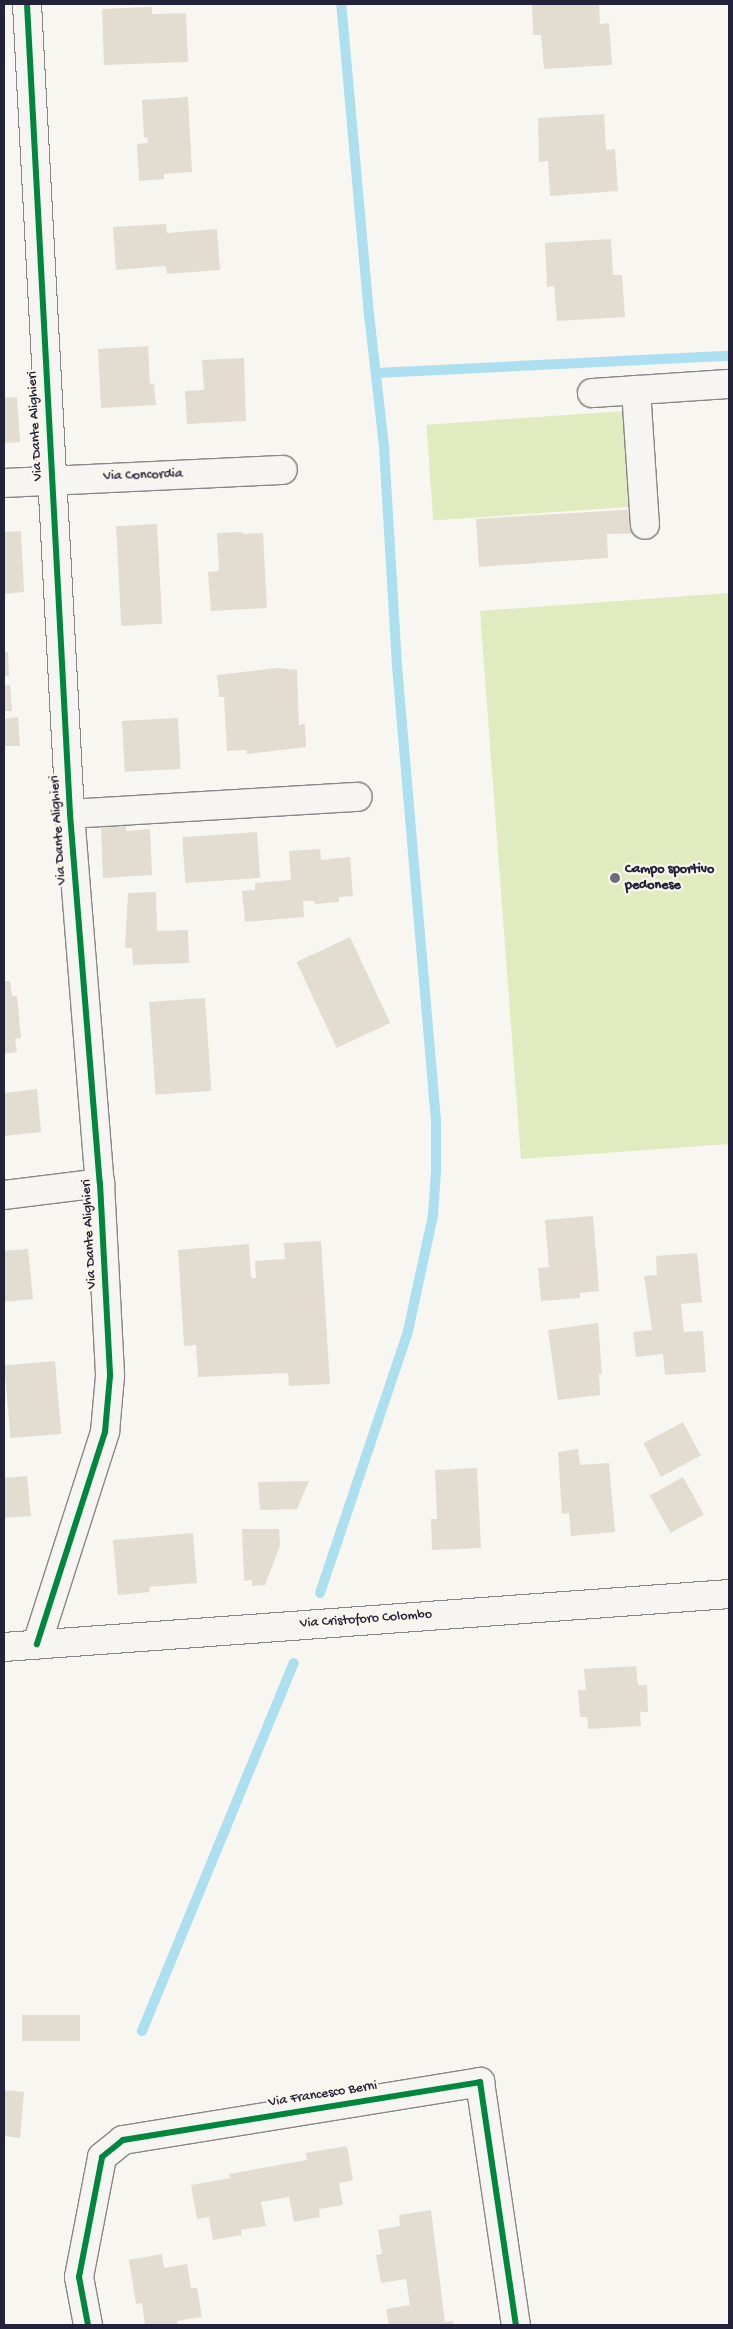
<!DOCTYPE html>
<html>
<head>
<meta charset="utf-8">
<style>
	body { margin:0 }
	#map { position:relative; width:733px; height:2329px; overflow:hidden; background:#f8f6f0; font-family:"Gochi Hand",sans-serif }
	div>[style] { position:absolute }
	.green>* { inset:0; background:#e0ecc0; transform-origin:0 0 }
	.stream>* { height:10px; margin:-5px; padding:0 5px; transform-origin:5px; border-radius:5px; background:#acdfef }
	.building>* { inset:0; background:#e3ddd1; transform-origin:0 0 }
	.roads { filter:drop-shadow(1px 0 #878688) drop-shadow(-1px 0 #878688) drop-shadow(0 1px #878688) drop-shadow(0 -1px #878688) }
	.minor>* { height:28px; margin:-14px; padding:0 14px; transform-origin:14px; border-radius:14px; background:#f6f5f1 }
	.cycleway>* { height:6px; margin:-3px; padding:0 3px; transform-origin:3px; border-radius:3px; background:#00873e }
	.dots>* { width:14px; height:14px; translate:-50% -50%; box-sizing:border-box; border:2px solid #fbf7ec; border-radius:50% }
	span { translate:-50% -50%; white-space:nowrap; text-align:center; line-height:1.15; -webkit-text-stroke:4.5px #fbf7ec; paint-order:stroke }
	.street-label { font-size:14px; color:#22223b }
	.poi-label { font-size:14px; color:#22223b; font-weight:700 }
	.left { translate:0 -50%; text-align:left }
	.frame { position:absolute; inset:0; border:5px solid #22223b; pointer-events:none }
</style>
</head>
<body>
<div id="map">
	<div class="green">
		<div style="left:624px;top:411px;width:96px;height:198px;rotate:86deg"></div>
		<div style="clip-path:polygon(729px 593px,729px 1144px,521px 1159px,480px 611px)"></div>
	</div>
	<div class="stream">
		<div style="left:377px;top:373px;width:352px;rotate:-2.8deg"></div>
		<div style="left:320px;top:1593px;width:276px;rotate:-71.4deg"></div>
		<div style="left:408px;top:1331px;width:119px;rotate:-77.8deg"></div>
		<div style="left:433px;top:1215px;width:44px;rotate:-86.1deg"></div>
		<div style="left:436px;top:1171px;width:50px;rotate:-90deg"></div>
		<div style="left:436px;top:1121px;width:457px;rotate:-94.9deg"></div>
		<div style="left:397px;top:666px;width:220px;rotate:-93.4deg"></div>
		<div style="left:384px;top:446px;width:132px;rotate:-96.5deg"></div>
		<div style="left:369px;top:315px;width:312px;rotate:-95.1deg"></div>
		<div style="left:142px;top:2031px;width:398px;rotate:-67.6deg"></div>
	</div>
	<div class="building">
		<div style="clip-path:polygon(532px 4px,599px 4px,600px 24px,609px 23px,612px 65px,544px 69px,541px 35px,533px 35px)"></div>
		<div style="clip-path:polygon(152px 7px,152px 14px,186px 13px,188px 62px,104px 65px,102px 9px)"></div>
		<div style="clip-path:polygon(188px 97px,192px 172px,164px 174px,164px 179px,139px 181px,137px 144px,148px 143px,147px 137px,144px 138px,142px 100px)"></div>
		<div style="clip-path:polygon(604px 114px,606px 150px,615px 149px,618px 191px,550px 196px,548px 161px,539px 162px,538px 118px)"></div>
		<div style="clip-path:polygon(166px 224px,167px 233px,217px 229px,220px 270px,167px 274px,166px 266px,116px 270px,113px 227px)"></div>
		<div style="clip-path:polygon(611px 239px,613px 275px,622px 275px,625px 317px,557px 321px,554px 286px,547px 287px,545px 243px)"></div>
		<div style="clip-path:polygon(148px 346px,150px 385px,154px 383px,156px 405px,101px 408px,98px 349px)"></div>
		<div style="clip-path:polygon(244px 358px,246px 421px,187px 424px,185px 391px,204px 390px,202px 360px)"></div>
		<div style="clip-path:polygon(17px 397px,20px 442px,4px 443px,4px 398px)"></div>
		<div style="clip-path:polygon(639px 509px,643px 533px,607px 534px,608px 558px,479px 567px,476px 519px)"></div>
		<div style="left:157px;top:524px;width:100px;height:41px;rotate:87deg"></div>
		<div style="clip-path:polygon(21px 531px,24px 592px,4px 594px,4px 532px)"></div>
		<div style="clip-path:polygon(243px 532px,243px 534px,263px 533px,267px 608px,211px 611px,208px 572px,219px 571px,217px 533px)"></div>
		<div style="clip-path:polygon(4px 652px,8px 652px,9px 676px,4px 676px)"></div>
		<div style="clip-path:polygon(277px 668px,297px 670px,299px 725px,305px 724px,306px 747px,247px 754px,246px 750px,227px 751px,224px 697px,219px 697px,217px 675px)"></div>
		<div style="clip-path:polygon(10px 685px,12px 711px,4px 711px,4px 686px)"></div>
		<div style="clip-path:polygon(18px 717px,20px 746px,4px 746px,4px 719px)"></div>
		<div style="left:178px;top:718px;width:51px;height:56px;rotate:87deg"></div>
		<div style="clip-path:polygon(126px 825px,126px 831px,150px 829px,152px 875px,103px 878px,101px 827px)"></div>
		<div style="left:257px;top:832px;width:46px;height:75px;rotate:86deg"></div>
		<div style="clip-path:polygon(320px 849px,321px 860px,350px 857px,353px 896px,339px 897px,339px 902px,315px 904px,314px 901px,303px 901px,304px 917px,245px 922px,242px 891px,255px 890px,255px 883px,291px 880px,289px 851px)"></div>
		<div style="clip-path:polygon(156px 892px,157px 931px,188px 930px,189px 963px,133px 965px,132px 948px,125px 948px,128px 893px)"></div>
		<div style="left:350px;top:937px;width:95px;height:59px;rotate:65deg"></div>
		<div style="clip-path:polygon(4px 981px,10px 981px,12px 996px,17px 996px,21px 1038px,15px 1039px,17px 1052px,4px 1054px)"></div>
		<div style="left:205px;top:998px;width:93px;height:56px;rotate:86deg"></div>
		<div style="clip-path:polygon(37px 1089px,41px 1132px,4px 1136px,4px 1093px)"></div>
		<div style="clip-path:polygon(593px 1216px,599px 1291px,580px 1293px,580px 1298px,541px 1301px,538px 1268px,549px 1267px,545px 1220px)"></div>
		<div style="clip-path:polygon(321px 1241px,330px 1384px,289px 1386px,288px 1373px,198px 1377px,196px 1345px,184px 1346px,178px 1250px,249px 1244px,251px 1278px,256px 1278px,255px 1261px,285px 1259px,284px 1243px)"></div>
		<div style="clip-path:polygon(28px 1249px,33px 1299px,4px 1302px,4px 1251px)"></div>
		<div style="clip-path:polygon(697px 1253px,702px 1302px,681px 1304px,684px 1332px,703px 1331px,706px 1372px,665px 1375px,663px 1354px,636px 1357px,633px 1332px,652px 1330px,644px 1276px,657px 1275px,656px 1256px)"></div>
		<div style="clip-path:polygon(598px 1323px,602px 1374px,599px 1374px,600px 1395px,558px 1400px,548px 1330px)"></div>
		<div style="left:55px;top:1361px;width:73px;height:51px;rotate:85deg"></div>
		<div style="left:683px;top:1422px;width:38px;height:45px;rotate:62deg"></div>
		<div style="clip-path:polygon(578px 1449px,580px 1465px,609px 1463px,615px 1532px,571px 1536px,569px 1513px,562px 1514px,558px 1452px)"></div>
		<div style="clip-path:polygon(477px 1468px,481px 1548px,432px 1550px,431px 1519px,437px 1519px,435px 1470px)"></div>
		<div style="clip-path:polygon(27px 1476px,31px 1516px,4px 1518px,4px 1478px)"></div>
		<div style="left:683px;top:1477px;width:43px;height:38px;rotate:61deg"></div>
		<div style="clip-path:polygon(309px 1481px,297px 1509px,260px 1510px,258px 1482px)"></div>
		<div style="clip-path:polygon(242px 1529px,279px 1529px,280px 1546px,265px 1585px,252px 1586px,252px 1580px,244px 1581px)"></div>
		<div style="clip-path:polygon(193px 1533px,197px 1583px,149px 1587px,150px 1592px,118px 1595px,113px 1540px)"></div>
		<div style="clip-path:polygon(636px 1666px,638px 1685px,647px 1685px,648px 1712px,640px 1712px,641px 1726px,588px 1729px,587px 1717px,580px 1717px,578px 1690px,586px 1690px,584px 1669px)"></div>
		<div style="left:22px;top:2015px;width:58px;height:26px"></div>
		<div style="clip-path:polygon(4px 2090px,24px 2092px,20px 2138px,4px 2136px)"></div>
		<div style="clip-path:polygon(347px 2146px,353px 2180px,339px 2183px,343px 2205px,319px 2209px,320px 2217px,294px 2222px,289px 2197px,261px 2202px,266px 2226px,241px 2230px,242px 2235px,213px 2240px,209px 2217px,197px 2219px,191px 2185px,230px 2178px,229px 2174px,307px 2160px,306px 2153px)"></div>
		<div style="clip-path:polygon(431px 2210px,445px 2322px,453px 2321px,453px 2325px,389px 2325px,386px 2309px,410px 2305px,406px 2279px,381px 2283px,376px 2255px,382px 2254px,378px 2230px,400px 2226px,399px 2215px)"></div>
		<div style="clip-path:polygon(162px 2254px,164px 2268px,187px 2264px,191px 2288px,197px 2288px,202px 2317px,177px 2321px,178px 2325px,145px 2325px,142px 2303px,136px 2304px,129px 2260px)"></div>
	</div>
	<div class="roads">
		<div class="minor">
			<div style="left:27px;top:4px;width:811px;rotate:86.96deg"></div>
			<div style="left:70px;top:814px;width:370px;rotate:85.4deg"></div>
			<div style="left:100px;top:1183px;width:193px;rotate:87deg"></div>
			<div style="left:110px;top:1376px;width:56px;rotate:95.1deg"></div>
			<div style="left:105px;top:1432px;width:223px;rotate:107.8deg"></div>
			<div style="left:636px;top:390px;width:135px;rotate:86.2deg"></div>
			<div style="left:592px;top:393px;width:137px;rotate:-3.8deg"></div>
			<div style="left:4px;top:483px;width:279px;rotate:-2.7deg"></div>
			<div style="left:70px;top:814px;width:288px;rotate:-3.4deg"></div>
			<div style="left:4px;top:1195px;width:97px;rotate:-7.1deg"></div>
			<div style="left:4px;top:1647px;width:727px;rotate:-4.18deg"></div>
			<div style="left:88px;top:2325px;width:49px;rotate:-100.6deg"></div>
			<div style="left:79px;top:2277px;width:122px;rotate:-79.1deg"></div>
			<div style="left:102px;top:2157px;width:27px;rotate:-39deg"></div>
			<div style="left:123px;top:2140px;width:362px;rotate:-9.2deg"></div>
			<div style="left:480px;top:2082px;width:246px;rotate:81.6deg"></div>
		</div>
	</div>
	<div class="cycleway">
		<div style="left:27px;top:4px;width:811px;rotate:86.96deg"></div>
		<div style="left:70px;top:814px;width:370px;rotate:85.4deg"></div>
		<div style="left:100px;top:1183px;width:193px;rotate:87deg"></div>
		<div style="left:110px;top:1376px;width:56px;rotate:95.1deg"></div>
		<div style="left:105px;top:1432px;width:223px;rotate:107.8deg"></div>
		<div style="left:88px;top:2325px;width:49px;rotate:-100.6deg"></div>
		<div style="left:79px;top:2277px;width:122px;rotate:-79.1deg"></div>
		<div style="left:102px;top:2157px;width:27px;rotate:-39deg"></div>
		<div style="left:123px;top:2140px;width:362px;rotate:-9.2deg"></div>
		<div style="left:480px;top:2082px;width:246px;rotate:81.6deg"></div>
	</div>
	<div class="dots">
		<div style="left:615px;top:878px;background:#6d6c7a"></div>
	</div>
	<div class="street-label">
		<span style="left:36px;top:426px;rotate:-93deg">Via Dante Alighieri</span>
		<span style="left:143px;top:476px;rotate:-2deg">Via Concordia</span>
		<span style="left:59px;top:830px;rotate:-94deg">Via Dante Alighieri</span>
		<span style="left:90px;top:1234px;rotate:-93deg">Via Dante Alighieri</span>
		<span style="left:366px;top:1620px;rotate:-4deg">Via Cristoforo Colombo</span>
		<span style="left:323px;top:2095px;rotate:-9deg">Via Francesco Berni</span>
	</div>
	<div class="poi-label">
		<span class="left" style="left:625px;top:878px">Campo sportivo<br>pedonese</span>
	</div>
	<div class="frame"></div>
</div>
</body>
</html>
